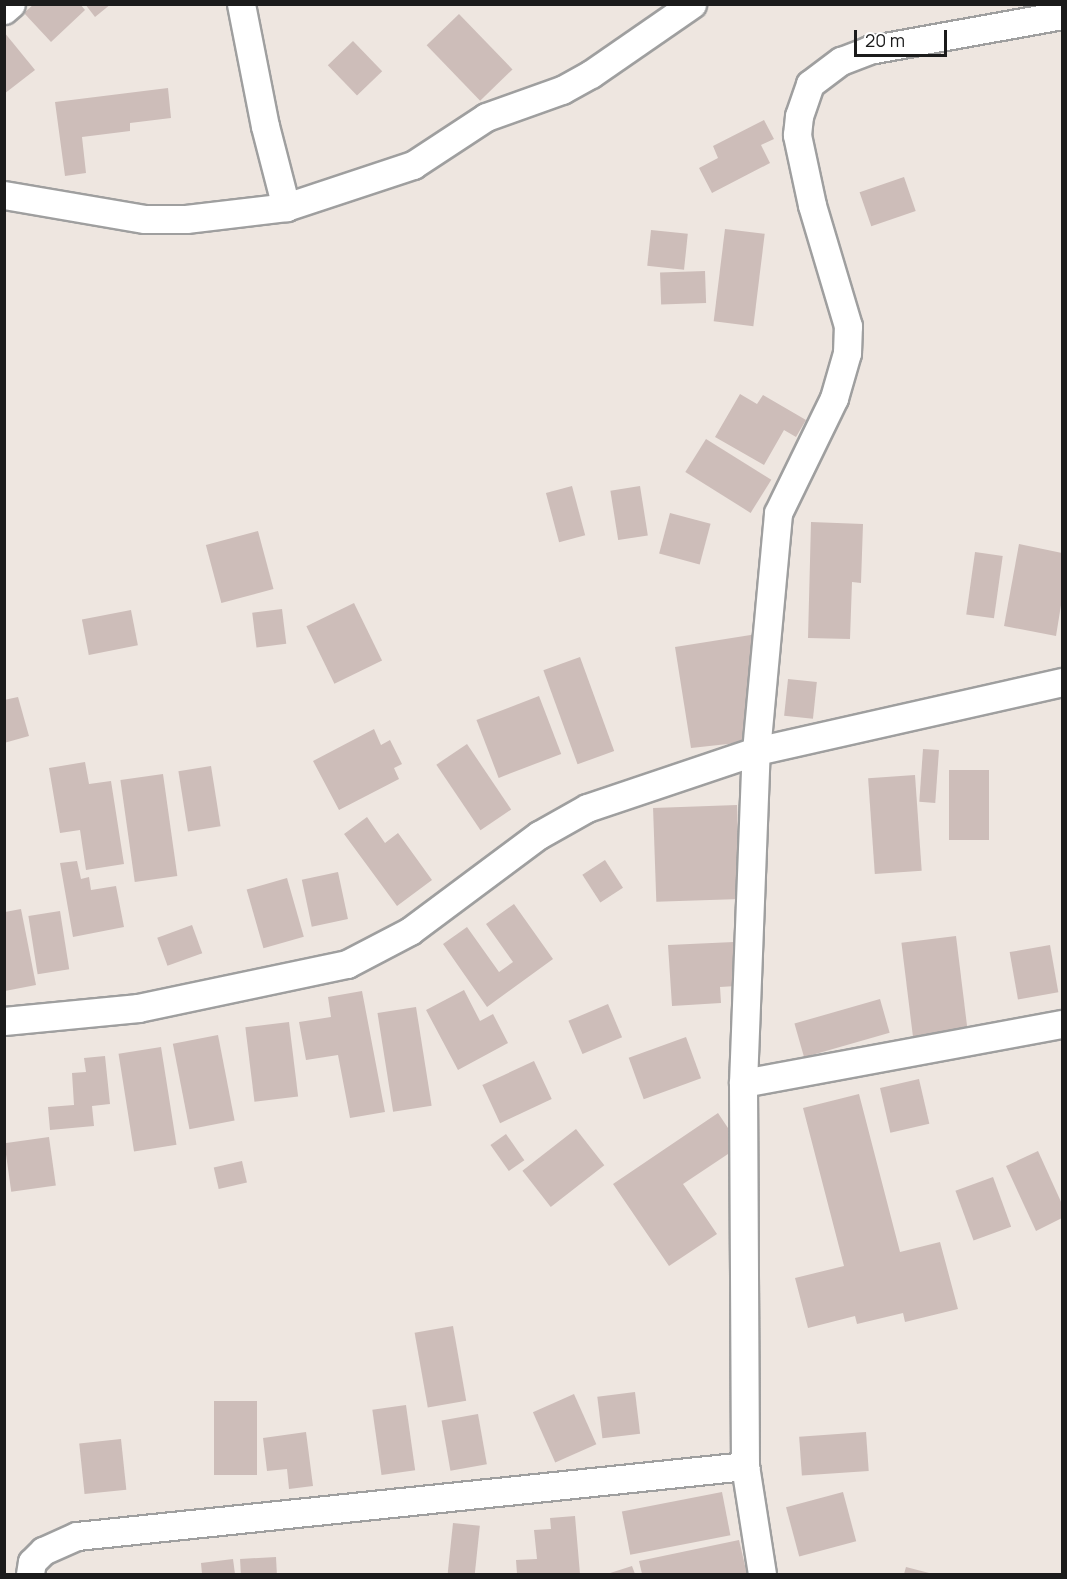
<!DOCTYPE html>
<html>
<head>
<meta charset="utf-8">
<style>
	body { margin:0 }
	#map { position:relative; width:1067px; height:1579px; overflow:hidden; background:#eee6e0; font-family:Manrope,sans-serif }
	div>[style] { position:absolute }
	.building>* { inset:0; background:#cdbdb9; transform-origin:0 0 }
	.roads { filter:drop-shadow(2px 0 #9f9f9f) drop-shadow(-2px 0 #9f9f9f) drop-shadow(0 2px #9f9f9f) drop-shadow(0 -2px #9f9f9f) }
	.minor>* { height:27px; margin:-13.5px; padding:0 13.5px; transform-origin:13.5px; border-radius:13.5px; background:#fff }
	span { translate:-50% -50%; white-space:nowrap; text-align:center; line-height:1.15; -webkit-text-stroke:4.5px #fff; paint-order:stroke }
	.frame { position:absolute; inset:0; border:6px solid #1b1b1b; pointer-events:none }
	.scale { position:absolute; left:854px; top:30px; width:93px; height:27px; box-sizing:border-box; border:3px solid #1b1b1b; border-top:0; padding-left:8px; font-size:18px; line-height:21px; white-space:nowrap; color:#1b1b1b; -webkit-text-stroke:4px #fff; paint-order:stroke }
</style>
</head>
<body>
<div id="map">
	<div class="building">
		<div style="clip-path:polygon(34px 4px,80px 4px,85px 10px,51px 42px,24px 13px)"></div>
		<div style="clip-path:polygon(85px 4px,111px 4px,95px 17px)"></div>
		<div style="left:459px;top:14px;width:77px;height:45px;rotate:46deg"></div>
		<div style="clip-path:polygon(4px 32px,35px 70px,4px 94px)"></div>
		<div style="left:353px;top:41px;width:42px;height:35px;rotate:46deg"></div>
		<div style="clip-path:polygon(168px 88px,171px 118px,130px 123px,130px 131px,82px 137px,86px 173px,65px 176px,55px 102px)"></div>
		<div style="clip-path:polygon(764px 120px,774px 139px,761px 145px,770px 163px,712px 193px,699px 168px,718px 158px,713px 146px)"></div>
		<div style="left:904px;top:177px;width:36px;height:47px;rotate:71deg"></div>
		<div style="left:725px;top:229px;width:40px;height:93px;rotate:7deg"></div>
		<div style="left:651px;top:230px;width:37px;height:36px;rotate:6deg"></div>
		<div style="left:705px;top:271px;width:32px;height:45px;rotate:88deg"></div>
		<div style="clip-path:polygon(740px 394px,757px 404px,763px 395px,806px 420px,796px 437px,784px 430px,764px 465px,715px 437px)"></div>
		<div style="left:706px;top:439px;width:77px;height:39px;rotate:32deg"></div>
		<div style="left:572px;top:486px;width:51px;height:27px;rotate:75deg"></div>
		<div style="left:640px;top:486px;width:50px;height:30px;rotate:81deg"></div>
		<div style="left:670px;top:513px;width:42px;height:42px;rotate:15deg"></div>
		<div style="clip-path:polygon(811px 522px,863px 524px,861px 583px,852px 582px,850px 639px,808px 638px)"></div>
		<div style="left:258px;top:531px;width:60px;height:54px;rotate:75deg"></div>
		<div style="clip-path:polygon(1019px 544px,1062px 553px,1062px 599px,1056px 636px,1004px 626px)"></div>
		<div style="left:975px;top:552px;width:28px;height:63px;rotate:8deg"></div>
		<div style="left:354px;top:603px;width:64px;height:53px;rotate:64deg"></div>
		<div style="left:282px;top:609px;width:35px;height:30px;rotate:83deg"></div>
		<div style="left:131px;top:610px;width:36px;height:50px;rotate:79deg"></div>
		<div style="clip-path:polygon(757px 634px,746px 742px,691px 748px,675px 647px)"></div>
		<div style="left:580px;top:657px;width:100px;height:39px;rotate:70deg"></div>
		<div style="left:788px;top:679px;width:29px;height:37px;rotate:6deg"></div>
		<div style="left:539px;top:696px;width:62px;height:67px;rotate:69deg"></div>
		<div style="clip-path:polygon(18px 697px,29px 736px,4px 743px,4px 700px)"></div>
		<div style="clip-path:polygon(374px 729px,381px 745px,390px 740px,402px 764px,394px 768px,399px 779px,339px 810px,313px 761px)"></div>
		<div style="left:467px;top:744px;width:79px;height:37px;rotate:56deg"></div>
		<div style="left:923px;top:749px;width:16px;height:53px;rotate:4deg"></div>
		<div style="clip-path:polygon(85px 762px,89px 784px,111px 781px,124px 864px,86px 870px,80px 830px,60px 833px,49px 768px)"></div>
		<div style="left:211px;top:766px;width:61px;height:33px;rotate:81deg"></div>
		<div style="left:949px;top:770px;width:40px;height:70px"></div>
		<div style="left:163px;top:774px;width:103px;height:43px;rotate:82deg"></div>
		<div style="left:915px;top:775px;width:96px;height:47px;rotate:86deg"></div>
		<div style="left:737px;top:805px;width:94px;height:84px;rotate:88deg"></div>
		<div style="clip-path:polygon(367px 817px,385px 843px,398px 833px,432px 880px,397px 906px,344px 834px)"></div>
		<div style="left:605px;top:860px;width:33px;height:27px;rotate:57deg"></div>
		<div style="clip-path:polygon(77px 861px,81px 879px,89px 877px,91px 890px,116px 886px,124px 927px,73px 937px,60px 863px)"></div>
		<div style="left:338px;top:872px;width:48px;height:37px;rotate:78deg"></div>
		<div style="left:287px;top:878px;width:61px;height:42px;rotate:74deg"></div>
		<div style="clip-path:polygon(514px 904px,553px 959px,487px 1007px,443px 944px,467px 927px,499px 972px,513px 962px,486px 924px)"></div>
		<div style="clip-path:polygon(21px 909px,36px 985px,5px 991px,5px 912px)"></div>
		<div style="left:60px;top:911px;width:59px;height:32px;rotate:81deg"></div>
		<div style="left:192px;top:925px;width:30px;height:37px;rotate:70deg"></div>
		<div style="left:956px;top:936px;width:101px;height:55px;rotate:83deg"></div>
		<div style="clip-path:polygon(734px 942px,736px 986px,720px 987px,721px 1003px,672px 1006px,668px 945px)"></div>
		<div style="left:1050px;top:945px;width:48px;height:41px;rotate:80deg"></div>
		<div style="clip-path:polygon(464px 990px,480px 1021px,493px 1014px,508px 1043px,458px 1070px,426px 1010px)"></div>
		<div style="clip-path:polygon(362px 991px,385px 1112px,350px 1118px,338px 1055px,306px 1060px,299px 1022px,331px 1017px,328px 997px)"></div>
		<div style="left:880px;top:999px;width:35px;height:89px;rotate:74deg"></div>
		<div style="left:608px;top:1004px;width:36px;height:43px;rotate:67deg"></div>
		<div style="left:416px;top:1007px;width:100px;height:39px;rotate:81deg"></div>
		<div style="left:289px;top:1022px;width:75px;height:44px;rotate:83deg"></div>
		<div style="left:218px;top:1035px;width:87px;height:46px;rotate:79deg"></div>
		<div style="left:686px;top:1037px;width:44px;height:61px;rotate:70deg"></div>
		<div style="left:161px;top:1047px;width:99px;height:43px;rotate:81deg"></div>
		<div style="clip-path:polygon(105px 1056px,110px 1104px,92px 1106px,94px 1126px,50px 1130px,48px 1107px,74px 1105px,72px 1073px,86px 1072px,84px 1058px)"></div>
		<div style="left:534px;top:1061px;width:42px;height:57px;rotate:65deg"></div>
		<div style="left:919px;top:1079px;width:46px;height:40px;rotate:77deg"></div>
		<div style="clip-path:polygon(859px 1094px,900px 1252px,940px 1242px,958px 1309px,905px 1322px,903px 1313px,857px 1324px,855px 1316px,808px 1328px,795px 1278px,844px 1266px,803px 1108px)"></div>
		<div style="clip-path:polygon(718px 1113px,740px 1146px,683px 1184px,717px 1234px,669px 1266px,613px 1184px)"></div>
		<div style="left:576px;top:1129px;width:46px;height:68px;rotate:52deg"></div>
		<div style="left:506px;top:1134px;width:32px;height:19px;rotate:55deg"></div>
		<div style="left:49px;top:1137px;width:49px;height:45px;rotate:82deg"></div>
		<div style="clip-path:polygon(1038px 1151px,1062px 1204px,1062px 1218px,1036px 1231px,1006px 1166px)"></div>
		<div style="left:242px;top:1161px;width:22px;height:29px;rotate:77deg"></div>
		<div style="left:993px;top:1177px;width:53px;height:40px;rotate:70deg"></div>
		<div style="left:453px;top:1326px;width:76px;height:39px;rotate:80deg"></div>
		<div style="left:635px;top:1392px;width:42px;height:38px;rotate:83deg"></div>
		<div style="left:574px;top:1394px;width:55px;height:45px;rotate:66deg"></div>
		<div style="left:214px;top:1401px;width:43px;height:74px"></div>
		<div style="left:406px;top:1405px;width:66px;height:34px;rotate:82deg"></div>
		<div style="left:478px;top:1414px;width:51px;height:37px;rotate:80deg"></div>
		<div style="clip-path:polygon(306px 1432px,313px 1486px,289px 1489px,287px 1469px,267px 1471px,263px 1438px)"></div>
		<div style="left:866px;top:1432px;width:39px;height:67px;rotate:86deg"></div>
		<div style="left:121px;top:1439px;width:51px;height:42px;rotate:84deg"></div>
		<div style="left:722px;top:1492px;width:44px;height:102px;rotate:79deg"></div>
		<div style="left:843px;top:1492px;width:51px;height:59px;rotate:75deg"></div>
		<div style="clip-path:polygon(575px 1516px,580px 1574px,517px 1574px,516px 1560px,537px 1559px,534px 1530px,551px 1529px,550px 1518px)"></div>
		<div style="left:453px;top:1523px;width:27px;height:51px;rotate:6deg"></div>
		<div style="clip-path:polygon(739px 1540px,747px 1574px,642px 1574px,639px 1561px)"></div>
		<div style="left:276px;top:1557px;width:17px;height:36px;rotate:87deg"></div>
		<div style="clip-path:polygon(233px 1559px,235px 1574px,202px 1574px,201px 1563px)"></div>
		<div style="clip-path:polygon(632px 1566px,635px 1574px,607px 1574px)"></div>
		<div style="clip-path:polygon(906px 1567px,933px 1574px,904px 1574px)"></div>
	</div>
	<div class="roads">
		<div class="minor">
			<div style="left:241px;top:4px;width:124px;rotate:78.9deg"></div>
			<div style="left:265px;top:126px;width:84px;rotate:75.5deg"></div>
			<div style="left:4px;top:10px;width:9px;rotate:-41deg"></div>
			<div style="left:4px;top:195px;width:143px;rotate:9.7deg"></div>
			<div style="left:145px;top:219px;width:41px"></div>
			<div style="left:186px;top:219px;width:101px;rotate:-6.8deg"></div>
			<div style="left:286px;top:207px;width:134px;rotate:-18.3deg"></div>
			<div style="left:413px;top:165px;width:87px;rotate:-33.3deg"></div>
			<div style="left:486px;top:117px;width:81px;rotate:-19.6deg"></div>
			<div style="left:562px;top:90px;width:33px;rotate:-29deg"></div>
			<div style="left:591px;top:74px;width:123px;rotate:-34.7deg"></div>
			<div style="left:4px;top:1021px;width:135px;rotate:-5.5deg"></div>
			<div style="left:138px;top:1008px;width:214px;rotate:-11.9deg"></div>
			<div style="left:347px;top:964px;width:71px;rotate:-27.6deg"></div>
			<div style="left:410px;top:931px;width:161px;rotate:-36.7deg"></div>
			<div style="left:539px;top:835px;width:55px;rotate:-29.4deg"></div>
			<div style="left:587px;top:808px;width:178px;rotate:-18.6deg"></div>
			<div style="left:756px;top:751px;width:314px;rotate:-12.7deg"></div>
			<div style="left:743px;top:1083px;width:324px;rotate:-10.5deg"></div>
			<div style="left:30px;top:1574px;width:12px;rotate:-81deg"></div>
			<div style="left:32px;top:1562px;width:16px;rotate:-45deg"></div>
			<div style="left:43px;top:1551px;width:37px;rotate:-24deg"></div>
			<div style="left:77px;top:1536px;width:672px;rotate:-5.98deg"></div>
			<div style="left:762px;top:1574px;width:109px;rotate:-98.9deg"></div>
			<div style="left:745px;top:1466px;width:383px;rotate:-90.3deg"></div>
			<div style="left:743px;top:1083px;width:332px;rotate:-87.8deg"></div>
			<div style="left:756px;top:751px;width:239px;rotate:-84.7deg"></div>
			<div style="left:778px;top:513px;width:128px;rotate:-64deg"></div>
			<div style="left:834px;top:398px;width:47px;rotate:-73.9deg"></div>
			<div style="left:847px;top:353px;width:27px;rotate:-88deg"></div>
			<div style="left:848px;top:326px;width:126px;rotate:-106.6deg"></div>
			<div style="left:812px;top:205px;width:72px;rotate:-102.1deg"></div>
			<div style="left:797px;top:135px;width:19px;rotate:-84deg"></div>
			<div style="left:799px;top:116px;width:34px;rotate:-71deg"></div>
			<div style="left:810px;top:84px;width:39px;rotate:-37deg"></div>
			<div style="left:841px;top:61px;width:30px;rotate:-21deg"></div>
			<div style="left:869px;top:50px;width:196px;rotate:-10.3deg"></div>
		</div>
	</div>
	<div class="frame"></div>
	<div class="scale">20 m</div>
</div>
</body>
</html>
